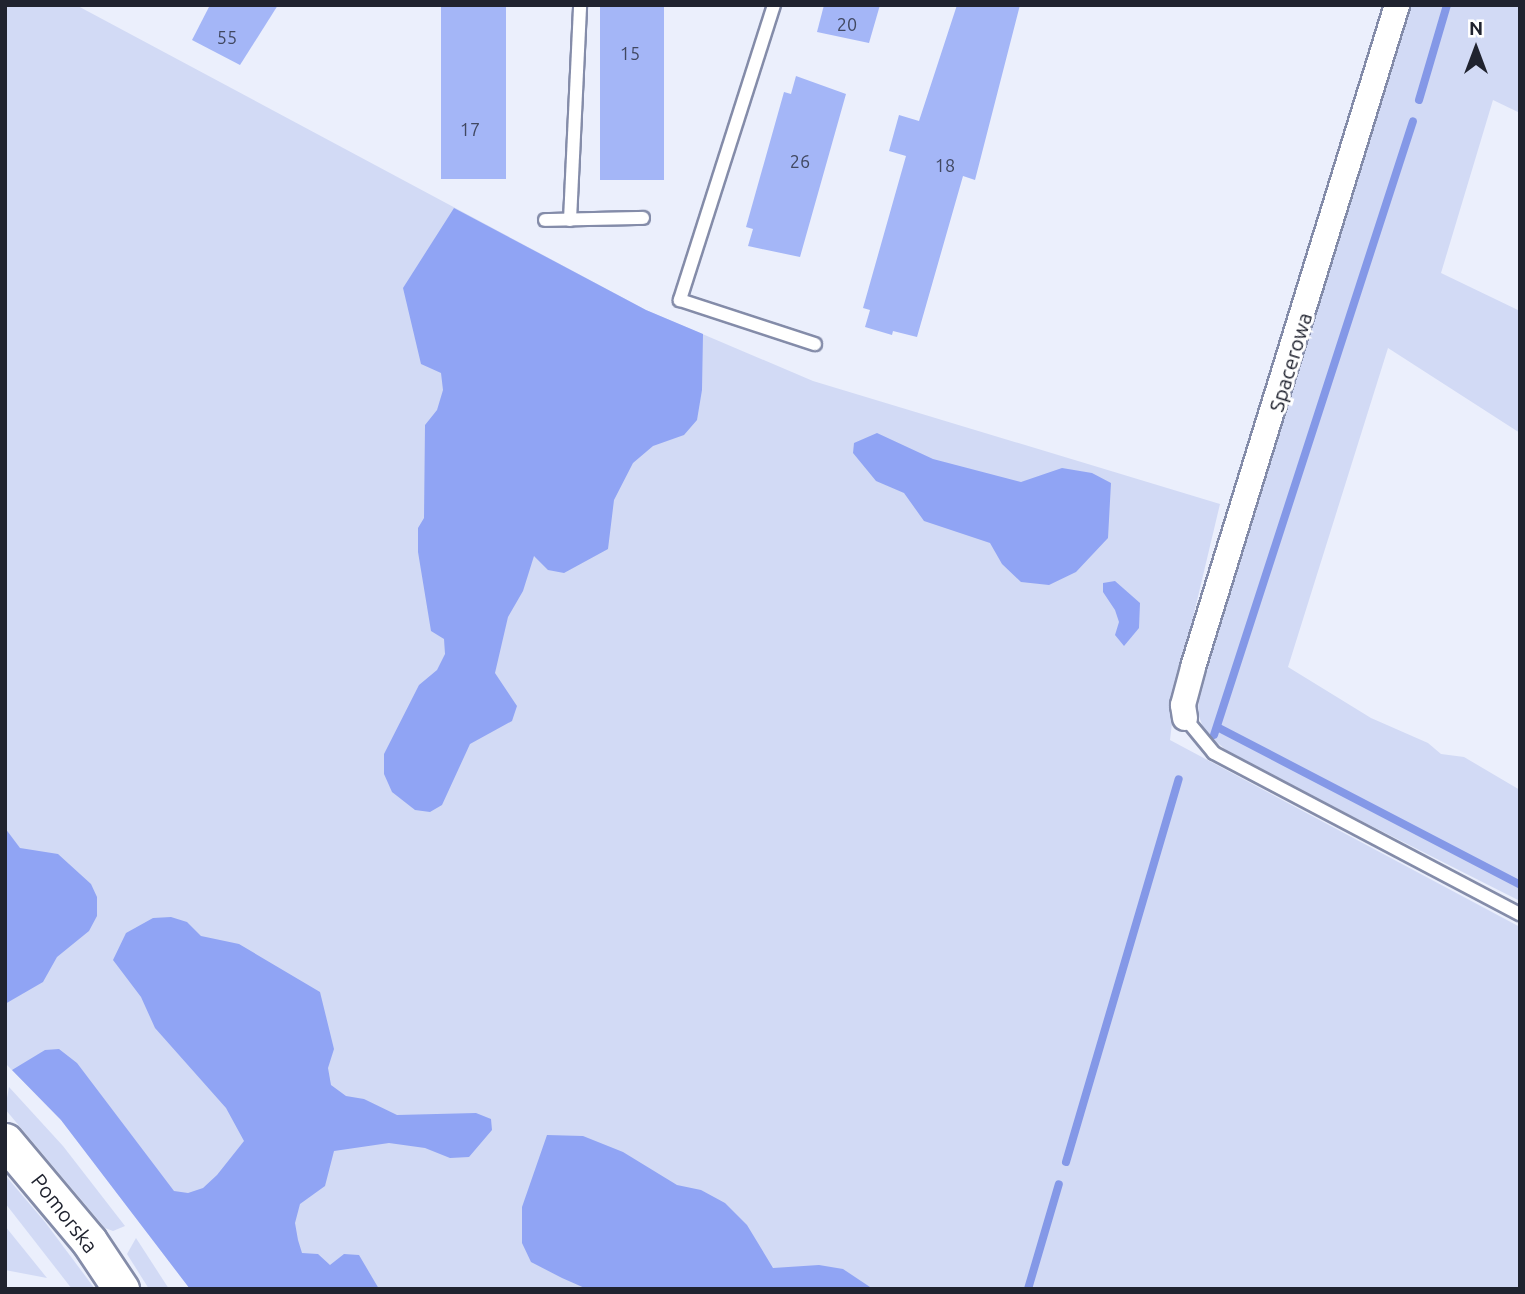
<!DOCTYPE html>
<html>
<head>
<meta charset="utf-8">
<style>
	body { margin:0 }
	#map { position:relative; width:1525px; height:1294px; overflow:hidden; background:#ebeffc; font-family:Ubuntu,sans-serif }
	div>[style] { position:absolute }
	.green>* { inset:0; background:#d2daf5 }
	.forest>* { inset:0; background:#90a4f4 }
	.stream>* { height:8px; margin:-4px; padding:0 4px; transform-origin:4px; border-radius:4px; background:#8498e7 }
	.building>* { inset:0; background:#a4b6f7; transform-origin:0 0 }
	.roads { filter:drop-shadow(2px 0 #848ca9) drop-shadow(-2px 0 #848ca9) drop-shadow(0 2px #848ca9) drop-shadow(0 -2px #848ca9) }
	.service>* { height:12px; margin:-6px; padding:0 6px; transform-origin:6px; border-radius:6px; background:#fff }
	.minor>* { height:24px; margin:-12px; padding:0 12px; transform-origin:12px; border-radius:12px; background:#fff }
	.secondary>* { height:35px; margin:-17.5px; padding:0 17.5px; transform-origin:17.5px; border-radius:17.5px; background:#fff }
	span { translate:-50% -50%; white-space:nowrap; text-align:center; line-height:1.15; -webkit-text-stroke:6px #fff; paint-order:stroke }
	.number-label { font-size:18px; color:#414861 }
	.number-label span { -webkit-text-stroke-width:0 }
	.street-label { font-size:21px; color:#20232f }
	.frame { position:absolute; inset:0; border:7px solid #20232f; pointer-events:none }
	.north { position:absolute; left:1441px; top:14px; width:70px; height:70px; -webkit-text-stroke:5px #fff; paint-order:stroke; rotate:0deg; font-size:19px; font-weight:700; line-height:28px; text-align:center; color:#20232f }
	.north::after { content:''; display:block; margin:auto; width:24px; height:32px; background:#20232f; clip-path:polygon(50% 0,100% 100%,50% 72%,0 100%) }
</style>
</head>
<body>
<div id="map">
	<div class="green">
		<div style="clip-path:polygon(5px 5px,76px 5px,646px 310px,813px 381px,1220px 504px,1176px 689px,1170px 740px,1520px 927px,1520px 1289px,190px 1289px,61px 1120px,5px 1063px)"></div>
		<div style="clip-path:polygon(1407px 5px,1520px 5px,1520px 113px,1493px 100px,1441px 273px,1520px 311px,1520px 433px,1388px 348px,1288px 667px,1371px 718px,1428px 743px,1441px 754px,1464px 757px,1520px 790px,1520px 901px,1233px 756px,1205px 732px,1198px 714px,1199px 688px)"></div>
		<div style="clip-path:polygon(9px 1087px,63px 1146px,125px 1226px,113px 1231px,105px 1228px,5px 1109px)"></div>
		<div style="clip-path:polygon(5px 1175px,45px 1222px,95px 1289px,72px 1289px,5px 1203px)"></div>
		<div style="clip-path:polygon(5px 1226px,22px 1247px,47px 1278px,5px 1270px)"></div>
		<div style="clip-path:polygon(136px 1238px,169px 1289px,149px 1289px,127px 1254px)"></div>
	</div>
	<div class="forest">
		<div style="clip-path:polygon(454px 208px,646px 310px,703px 334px,702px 390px,697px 420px,684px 435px,653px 446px,633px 463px,614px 500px,608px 549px,564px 573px,548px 570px,534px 556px,523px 591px,508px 617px,495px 673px,517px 706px,512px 721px,470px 744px,442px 805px,430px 812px,415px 810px,392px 792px,384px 774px,384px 754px,419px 685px,437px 670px,445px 654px,444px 639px,431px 631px,418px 552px,418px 528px,424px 518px,425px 425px,437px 410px,443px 390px,441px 373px,421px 364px,403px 288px)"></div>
		<div style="clip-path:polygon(877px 433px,933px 459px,1021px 482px,1062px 468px,1092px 473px,1111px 483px,1108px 538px,1076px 572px,1049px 585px,1021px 582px,1002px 564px,990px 543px,924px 521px,904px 493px,876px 481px,853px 453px,854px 443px)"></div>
		<div style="clip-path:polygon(1115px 581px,1140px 603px,1139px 628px,1124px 646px,1115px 635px,1119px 622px,1115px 610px,1103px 592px,1103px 583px)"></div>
		<div style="clip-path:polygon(5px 828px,20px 848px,58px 854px,91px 884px,97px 897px,97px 916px,89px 931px,57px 957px,43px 982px,5px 1004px)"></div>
		<div style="clip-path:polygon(171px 917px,187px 922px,201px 936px,239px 944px,320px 992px,334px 1049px,328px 1068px,331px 1085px,346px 1096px,364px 1099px,397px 1115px,476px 1113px,491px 1119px,492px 1130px,469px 1157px,450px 1158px,425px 1148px,389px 1143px,334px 1151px,325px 1186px,300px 1204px,295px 1223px,298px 1240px,302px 1253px,318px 1254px,330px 1265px,344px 1254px,359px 1255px,379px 1289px,190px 1289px,61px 1120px,12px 1070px,45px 1050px,59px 1049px,77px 1063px,174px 1191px,188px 1193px,203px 1188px,217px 1175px,244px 1141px,226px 1108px,155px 1028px,141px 997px,113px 960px,126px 933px,153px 918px)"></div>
		<div style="clip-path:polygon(547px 1135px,583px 1136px,623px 1152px,677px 1185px,701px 1190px,725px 1203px,747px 1225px,773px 1268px,819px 1265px,843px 1269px,873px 1289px,587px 1289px,562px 1278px,531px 1262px,522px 1243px,522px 1207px)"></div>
	</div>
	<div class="stream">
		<div style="left:1419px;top:100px;width:99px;rotate:-73.6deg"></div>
		<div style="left:1219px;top:728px;width:339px;rotate:27.5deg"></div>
		<div style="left:1214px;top:735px;width:645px;rotate:-72.04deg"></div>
		<div style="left:1066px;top:1162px;width:399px;rotate:-73.6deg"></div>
		<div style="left:1028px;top:1289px;width:109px;rotate:-73.6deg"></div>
	</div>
	<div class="building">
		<div style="clip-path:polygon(210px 5px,278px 5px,240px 65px,192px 40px)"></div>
		<div style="left:441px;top:5px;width:65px;height:174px"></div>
		<div style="left:600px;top:5px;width:64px;height:175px"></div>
		<div style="clip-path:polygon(824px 5px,880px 5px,869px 43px,817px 32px)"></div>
		<div style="clip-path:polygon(957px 5px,1020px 5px,975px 180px,963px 176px,917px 337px,893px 331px,892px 335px,865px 327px,870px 310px,863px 308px,906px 156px,889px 151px,899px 115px,919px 121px)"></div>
		<div style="clip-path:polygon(796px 76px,846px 94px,800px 257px,748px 246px,753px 229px,746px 227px,784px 92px,791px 94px)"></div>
	</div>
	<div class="roads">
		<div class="service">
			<div style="left:774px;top:5px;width:310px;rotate:107.7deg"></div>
			<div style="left:680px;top:300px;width:142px;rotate:18.1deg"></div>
			<div style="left:545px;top:220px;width:98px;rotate:-1.2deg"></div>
			<div style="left:570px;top:220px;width:215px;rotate:-87.3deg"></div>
			<div style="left:1185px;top:718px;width:45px;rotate:50.4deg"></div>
			<div style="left:1214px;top:753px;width:346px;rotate:27.8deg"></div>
		</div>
		<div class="minor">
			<div style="left:1185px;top:718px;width:13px;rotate:-99deg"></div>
			<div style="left:1183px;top:705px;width:39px;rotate:-75deg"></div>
			<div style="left:1193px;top:667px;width:693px;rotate:-72.87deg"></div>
		</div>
		<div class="secondary">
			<div style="left:5px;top:1141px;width:131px;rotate:50deg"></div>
			<div style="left:89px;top:1241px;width:58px;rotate:56.3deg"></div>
		</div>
	</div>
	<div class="number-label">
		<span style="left:847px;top:24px">20</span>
		<span style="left:227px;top:37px">55</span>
		<span style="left:630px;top:53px">15</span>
		<span style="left:470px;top:129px">17</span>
		<span style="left:800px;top:161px">26</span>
		<span style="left:945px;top:165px">18</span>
	</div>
	<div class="street-label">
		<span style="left:1290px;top:362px;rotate:-73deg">Spacerowa</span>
		<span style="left:65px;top:1213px;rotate:52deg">Pomorska</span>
	</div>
	<div class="frame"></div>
	<div class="north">N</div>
</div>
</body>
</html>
